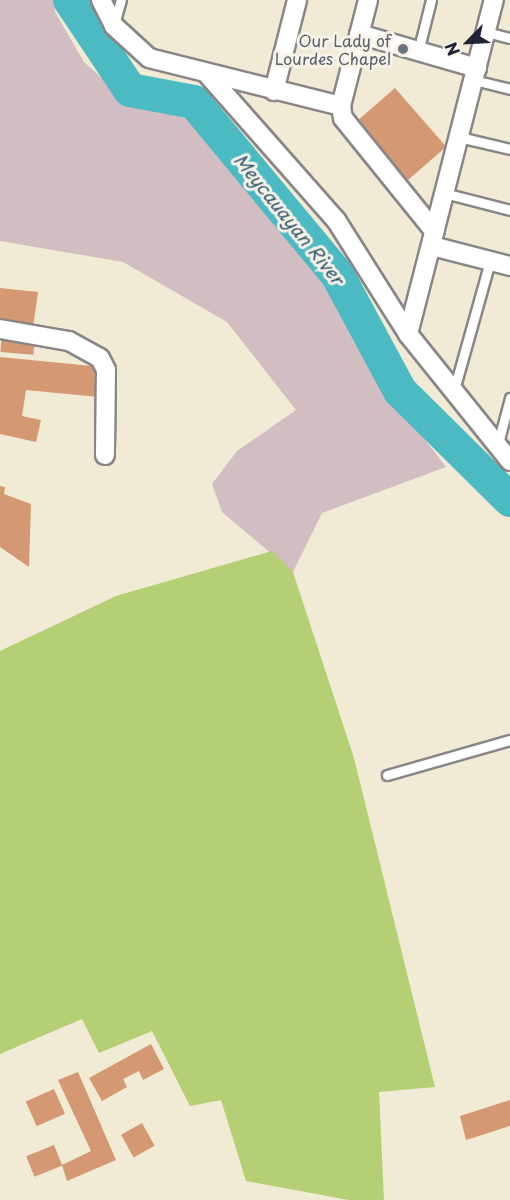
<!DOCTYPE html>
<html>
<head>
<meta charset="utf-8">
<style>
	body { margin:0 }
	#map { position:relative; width:510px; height:1200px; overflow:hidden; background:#f1ebd5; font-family:"Playpen Sans",sans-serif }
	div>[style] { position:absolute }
	.industrial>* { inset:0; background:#d2bec2 }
	.green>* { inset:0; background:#b5cf74 }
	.river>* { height:34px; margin:-17px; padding:0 17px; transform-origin:17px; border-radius:17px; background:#4bbac2 }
	.building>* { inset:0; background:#d49872; transform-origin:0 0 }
	.roads { filter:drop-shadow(2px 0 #8a8688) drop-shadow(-2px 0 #8a8688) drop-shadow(0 2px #8a8688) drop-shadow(0 -2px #8a8688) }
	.service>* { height:9px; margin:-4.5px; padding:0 4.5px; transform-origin:4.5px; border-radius:4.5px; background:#fff }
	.minor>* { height:18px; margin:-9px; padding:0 9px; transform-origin:9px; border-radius:9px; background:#fff }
	.dots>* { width:16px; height:16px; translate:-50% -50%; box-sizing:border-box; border:3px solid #f7f3e8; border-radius:50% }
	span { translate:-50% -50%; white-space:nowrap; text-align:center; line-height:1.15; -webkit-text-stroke:6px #f7f3e8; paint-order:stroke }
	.worship-label { font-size:16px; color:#5b616d }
	.right { translate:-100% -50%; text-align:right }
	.water-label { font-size:18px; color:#30576a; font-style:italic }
	.north { position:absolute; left:438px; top:12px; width:60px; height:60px; -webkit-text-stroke:4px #f7f3e8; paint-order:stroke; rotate:246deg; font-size:16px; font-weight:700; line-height:24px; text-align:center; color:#22223b }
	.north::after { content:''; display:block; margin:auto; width:21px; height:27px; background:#22223b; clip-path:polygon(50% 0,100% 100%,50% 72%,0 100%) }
</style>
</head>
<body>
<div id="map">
	<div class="industrial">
		<div style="clip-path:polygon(0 0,56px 0,55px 12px,84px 62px,128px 102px,192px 120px,316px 267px,370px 368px,446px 467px,322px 513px,293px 572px,222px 512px,212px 484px,237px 451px,296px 410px,227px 322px,123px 262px,0 241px)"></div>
	</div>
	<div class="green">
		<div style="clip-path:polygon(272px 551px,293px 572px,354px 758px,435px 1087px,379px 1092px,384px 1200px,349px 1200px,246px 1181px,221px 1100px,190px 1106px,152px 1031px,99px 1053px,82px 1019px,0 1054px,0 651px,116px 596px)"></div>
	</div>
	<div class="river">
		<div style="left:70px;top:0;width:108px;rotate:56.3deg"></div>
		<div style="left:130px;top:90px;width:65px;rotate:10.6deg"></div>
		<div style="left:194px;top:102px;width:224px;rotate:50.3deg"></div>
		<div style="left:337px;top:274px;width:133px;rotate:61.7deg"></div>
		<div style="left:400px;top:391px;width:155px;rotate:44.7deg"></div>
	</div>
	<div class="building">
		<div style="left:395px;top:88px;width:78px;height:54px;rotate:49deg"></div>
		<div style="clip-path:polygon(0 288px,38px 292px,33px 327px,0 323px)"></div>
		<div style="left:2px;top:334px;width:33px;height:18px;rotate:5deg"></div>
		<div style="clip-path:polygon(0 357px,102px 367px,99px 397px,26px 390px,22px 416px,41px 420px,36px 442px,0 434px)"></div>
		<div style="clip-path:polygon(0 486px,5px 487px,4px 494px,31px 504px,29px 567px,0 547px)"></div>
		<div style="clip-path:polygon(151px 1044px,164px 1069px,143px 1080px,139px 1071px,123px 1079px,127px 1087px,102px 1101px,89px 1078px)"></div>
		<div style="clip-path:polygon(78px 1072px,116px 1160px,67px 1181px,62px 1165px,91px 1151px,58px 1080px)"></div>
		<div style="left:54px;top:1089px;width:27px;height:31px;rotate:66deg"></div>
		<div style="clip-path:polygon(510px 1100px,510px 1126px,466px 1140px,460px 1116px)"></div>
		<div style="left:142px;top:1123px;width:26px;height:24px;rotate:61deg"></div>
		<div style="left:54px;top:1145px;width:22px;height:30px;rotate:68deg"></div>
	</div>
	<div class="roads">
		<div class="service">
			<div style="left:114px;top:24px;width:25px;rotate:-74deg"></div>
			<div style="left:486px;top:32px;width:25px;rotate:14deg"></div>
			<div style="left:418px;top:52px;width:54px;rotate:-76deg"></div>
			<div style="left:474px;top:80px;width:37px;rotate:14deg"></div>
			<div style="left:459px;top:137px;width:52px;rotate:13.2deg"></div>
			<div style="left:444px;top:193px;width:68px;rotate:14.4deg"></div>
			<div style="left:454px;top:390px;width:134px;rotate:-74.4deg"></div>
			<div style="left:497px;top:447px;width:51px;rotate:-75.1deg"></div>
			<div style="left:387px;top:775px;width:128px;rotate:-15.9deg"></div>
		</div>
		<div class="minor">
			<div style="left:101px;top:0;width:29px;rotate:63deg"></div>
			<div style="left:114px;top:26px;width:47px;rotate:42.4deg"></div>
			<div style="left:149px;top:58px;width:198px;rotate:14deg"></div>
			<div style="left:368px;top:0;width:109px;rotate:104.3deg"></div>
			<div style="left:341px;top:106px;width:12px;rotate:81deg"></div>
			<div style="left:343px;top:118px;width:146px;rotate:51.1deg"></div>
			<div style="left:359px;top:34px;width:123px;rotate:16.1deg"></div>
			<div style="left:208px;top:75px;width:193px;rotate:48.6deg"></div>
			<div style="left:336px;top:220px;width:135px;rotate:57.7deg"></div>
			<div style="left:408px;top:334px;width:163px;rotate:51.2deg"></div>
			<div style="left:274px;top:91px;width:94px;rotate:-75.8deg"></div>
			<div style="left:432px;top:246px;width:81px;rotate:14.4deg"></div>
			<div style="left:0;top:329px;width:70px;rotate:9.9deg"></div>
			<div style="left:69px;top:341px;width:35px;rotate:29deg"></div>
			<div style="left:100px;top:358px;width:13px;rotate:63deg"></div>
			<div style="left:106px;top:370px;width:85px;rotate:90.7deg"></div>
			<div style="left:408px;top:334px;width:345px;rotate:-75.6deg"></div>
		</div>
	</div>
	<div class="dots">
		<div style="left:403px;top:49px;background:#6b7280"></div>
	</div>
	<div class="worship-label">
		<span class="right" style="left:391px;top:49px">Our Lady of<br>Lourdes Chapel</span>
	</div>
	<div class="water-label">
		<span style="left:289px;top:219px;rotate:51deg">Meycauayan River</span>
	</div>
	<div class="north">N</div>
</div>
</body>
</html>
